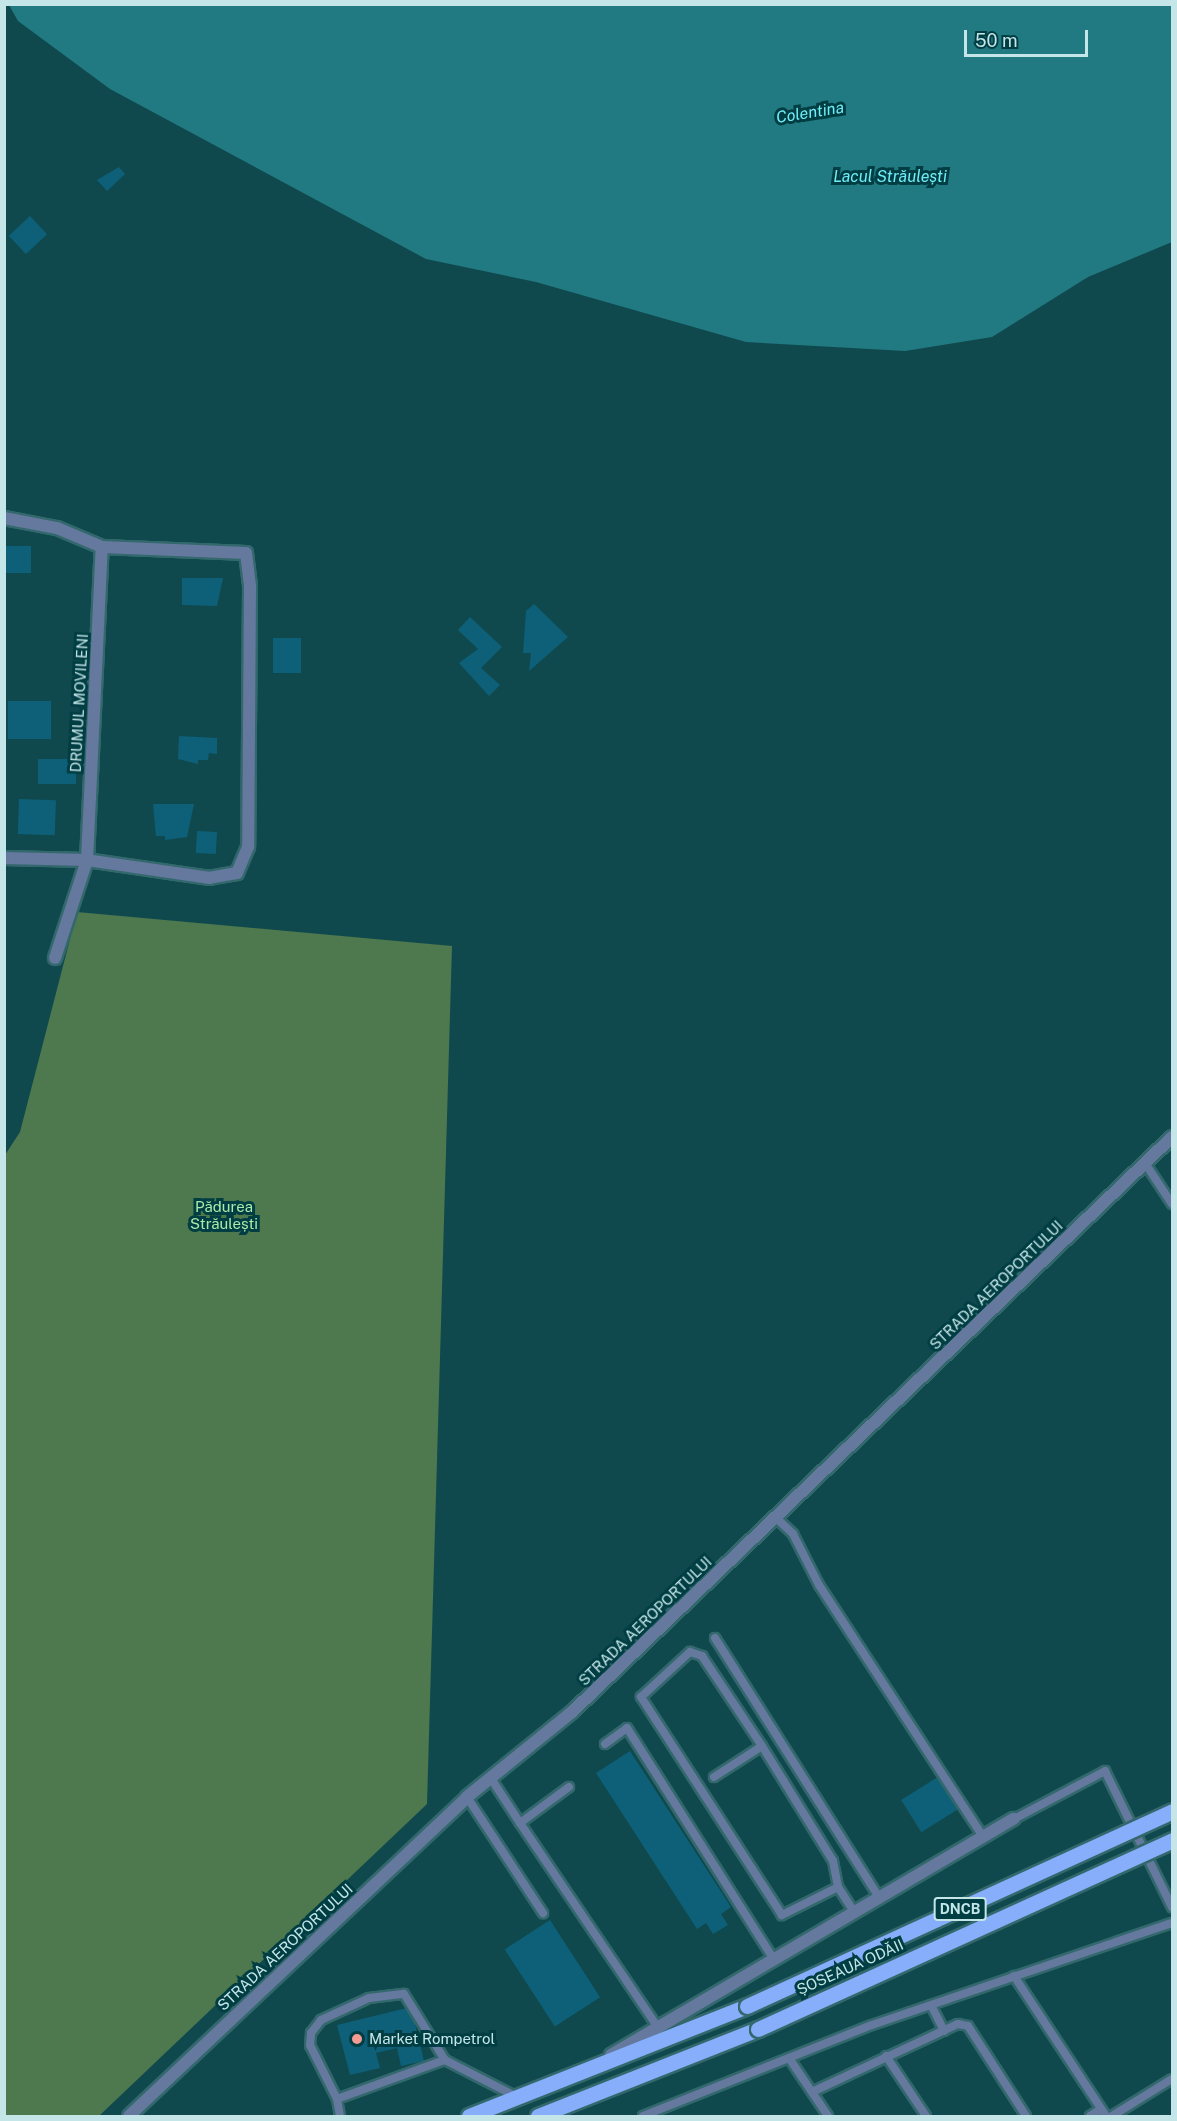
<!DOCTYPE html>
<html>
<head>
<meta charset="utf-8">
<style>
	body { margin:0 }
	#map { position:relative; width:1177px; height:2121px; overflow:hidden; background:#0f494e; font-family:"Public Sans",sans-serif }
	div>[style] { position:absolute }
	.forest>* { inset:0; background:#4e784d }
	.water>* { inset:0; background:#217a81 }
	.building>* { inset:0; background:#0d6078; transform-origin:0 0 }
	.roads { filter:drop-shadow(2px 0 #33686d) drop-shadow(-2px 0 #33686d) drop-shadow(0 2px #33686d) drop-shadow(0 -2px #33686d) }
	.service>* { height:8px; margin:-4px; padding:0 4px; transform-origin:4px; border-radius:4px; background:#65799e }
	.minor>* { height:12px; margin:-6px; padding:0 6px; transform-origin:6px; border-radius:6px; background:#65799e }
	.primary>* { height:15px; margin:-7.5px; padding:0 7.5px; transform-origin:7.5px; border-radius:7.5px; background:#87aefb }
	.bridges { filter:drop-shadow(2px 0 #33686d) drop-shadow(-2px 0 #33686d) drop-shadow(0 2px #33686d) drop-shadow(0 -2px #33686d) }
	.primary-bridge>* { height:15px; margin:-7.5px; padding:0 7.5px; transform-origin:7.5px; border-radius:7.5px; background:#87aefb }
	.dots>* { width:16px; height:16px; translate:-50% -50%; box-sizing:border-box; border:3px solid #003e43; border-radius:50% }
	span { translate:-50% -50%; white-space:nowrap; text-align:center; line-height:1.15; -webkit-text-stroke:6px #003e43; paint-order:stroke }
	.shield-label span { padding:2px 4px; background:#003e43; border:2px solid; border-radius:4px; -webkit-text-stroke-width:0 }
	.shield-label { font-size:14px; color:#c4e6e9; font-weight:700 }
	.street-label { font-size:15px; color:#c4e6e9 }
	.park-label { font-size:15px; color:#abeaa8 }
	.poi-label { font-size:15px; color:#c4e6e9 }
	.left { translate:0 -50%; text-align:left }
	.water-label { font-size:16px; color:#71edf8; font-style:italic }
	.frame { position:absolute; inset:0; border:6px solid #c4e6e9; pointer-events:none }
	.scale { position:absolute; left:964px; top:30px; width:124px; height:27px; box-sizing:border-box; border:3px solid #c4e6e9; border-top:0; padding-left:8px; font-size:18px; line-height:21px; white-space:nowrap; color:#c4e6e9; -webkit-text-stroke:4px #003e43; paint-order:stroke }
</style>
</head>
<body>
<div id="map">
	<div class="forest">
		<div style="clip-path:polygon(77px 912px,452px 946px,427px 1804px,99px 2116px,5px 2116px,5px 1155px,20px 1132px)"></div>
	</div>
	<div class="water">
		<div style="clip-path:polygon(9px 5px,1172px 5px,1172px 242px,1088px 277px,992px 337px,905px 351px,746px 342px,536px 282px,426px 259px,110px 89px,18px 21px)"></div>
	</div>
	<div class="building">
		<div style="clip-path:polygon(119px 167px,125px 174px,107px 191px,97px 180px)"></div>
		<div style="left:30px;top:216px;width:25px;height:29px;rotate:47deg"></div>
		<div style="left:4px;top:546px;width:27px;height:27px"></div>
		<div style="clip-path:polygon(182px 578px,223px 578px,217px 606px,182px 605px)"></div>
		<div style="clip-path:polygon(534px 604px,568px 637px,529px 671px,531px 653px,523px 653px,526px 611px)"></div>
		<div style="clip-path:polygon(470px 617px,502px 647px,481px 668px,500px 685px,489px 696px,459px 663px,478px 649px,458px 630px)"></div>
		<div style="left:273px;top:638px;width:28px;height:35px"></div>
		<div style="left:51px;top:701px;width:38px;height:43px;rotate:90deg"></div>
		<div style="clip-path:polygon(179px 736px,217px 738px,217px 754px,209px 753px,208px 760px,198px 760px,198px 764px,178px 759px)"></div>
		<div style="left:38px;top:759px;width:38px;height:25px"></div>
		<div style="left:19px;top:799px;width:37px;height:35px;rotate:2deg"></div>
		<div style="clip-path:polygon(153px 804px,194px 804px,187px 837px,165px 840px,165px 836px,156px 836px)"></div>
		<div style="left:197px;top:831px;width:20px;height:22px;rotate:3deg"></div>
		<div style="clip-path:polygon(630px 1751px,731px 1907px,721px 1914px,728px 1925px,713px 1934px,706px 1923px,697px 1929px,596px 1773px)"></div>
		<div style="left:941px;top:1775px;width:38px;height:47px;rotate:58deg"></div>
		<div style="left:550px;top:1920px;width:92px;height:54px;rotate:57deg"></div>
		<div style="clip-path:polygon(411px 2007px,424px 2061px,401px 2066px,397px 2048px,376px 2053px,380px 2068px,350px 2075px,337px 2025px)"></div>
	</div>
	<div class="roads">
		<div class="service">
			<div style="left:1145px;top:1163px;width:49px;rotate:56.6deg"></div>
			<div style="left:775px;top:1517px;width:25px;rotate:43deg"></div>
			<div style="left:793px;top:1534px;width:57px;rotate:63deg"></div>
			<div style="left:819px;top:1585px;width:302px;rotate:56.9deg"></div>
			<div style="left:715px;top:1638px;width:309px;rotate:57.7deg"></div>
			<div style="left:605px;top:1744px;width:27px;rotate:-36deg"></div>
			<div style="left:627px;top:1728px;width:272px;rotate:57.6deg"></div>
			<div style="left:714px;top:1777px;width:57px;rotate:-32.9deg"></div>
			<div style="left:492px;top:1780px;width:51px;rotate:56.9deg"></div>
			<div style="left:569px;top:1787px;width:61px;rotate:143.7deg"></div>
			<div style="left:520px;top:1823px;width:245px;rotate:56deg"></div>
			<div style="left:467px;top:1797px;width:139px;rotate:56.8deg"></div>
			<div style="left:1014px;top:1819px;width:103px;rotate:-27.8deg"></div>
			<div style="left:1105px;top:1771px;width:152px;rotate:63.8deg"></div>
			<div style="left:838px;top:1887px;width:63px;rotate:153.4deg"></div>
			<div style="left:782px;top:1915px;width:260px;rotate:-122.9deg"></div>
			<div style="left:641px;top:1697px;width:67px;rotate:-42.6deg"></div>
			<div style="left:690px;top:1652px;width:13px;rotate:18deg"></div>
			<div style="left:702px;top:1656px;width:108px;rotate:56.3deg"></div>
			<div style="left:762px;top:1746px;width:135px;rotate:58.3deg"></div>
			<div style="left:833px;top:1861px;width:26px;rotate:79deg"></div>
			<div style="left:838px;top:1887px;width:31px;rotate:57deg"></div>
			<div style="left:1014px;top:1976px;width:168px;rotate:56.7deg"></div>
			<div style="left:931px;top:2005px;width:29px;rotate:63deg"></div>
			<div style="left:886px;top:2056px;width:72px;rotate:56.3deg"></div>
			<div style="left:789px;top:2058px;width:70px;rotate:56.1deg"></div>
			<div style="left:812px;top:2092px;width:161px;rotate:-25deg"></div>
			<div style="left:958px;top:2024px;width:10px;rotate:11deg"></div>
			<div style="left:968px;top:2026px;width:107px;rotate:57.2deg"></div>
			<div style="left:337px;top:2099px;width:60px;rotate:-116.6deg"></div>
			<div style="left:310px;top:2045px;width:12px;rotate:-85deg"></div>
			<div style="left:311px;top:2033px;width:16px;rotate:-52deg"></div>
			<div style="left:321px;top:2020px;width:53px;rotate:-24.6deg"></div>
			<div style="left:369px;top:1998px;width:35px;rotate:-7deg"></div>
			<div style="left:404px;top:1994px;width:78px;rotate:58.2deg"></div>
			<div style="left:340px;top:2116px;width:17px;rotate:-100deg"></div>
			<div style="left:337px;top:2099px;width:115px;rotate:-19.9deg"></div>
			<div style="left:445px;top:2060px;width:81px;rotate:27.2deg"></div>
			<div style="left:643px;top:2116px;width:246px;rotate:-21.7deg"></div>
			<div style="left:872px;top:2025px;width:317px;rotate:-18.8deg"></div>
			<div style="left:1090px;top:2116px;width:13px;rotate:-32deg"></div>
			<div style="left:1112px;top:2116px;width:70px;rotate:-31.7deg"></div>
		</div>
		<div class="minor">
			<div style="left:4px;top:518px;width:54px;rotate:10.7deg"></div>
			<div style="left:57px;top:528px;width:49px;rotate:22.9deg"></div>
			<div style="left:102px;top:547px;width:144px;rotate:2.4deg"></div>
			<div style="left:246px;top:553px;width:34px;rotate:83deg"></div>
			<div style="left:250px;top:587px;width:260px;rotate:90.4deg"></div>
			<div style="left:248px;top:847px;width:28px;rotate:113deg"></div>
			<div style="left:237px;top:873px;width:27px;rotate:170deg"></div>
			<div style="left:210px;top:878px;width:124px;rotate:-171.7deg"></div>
			<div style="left:87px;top:860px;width:83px;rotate:-178.6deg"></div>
			<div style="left:55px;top:958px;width:103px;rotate:-71.9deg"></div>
			<div style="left:87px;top:860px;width:313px;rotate:-87.3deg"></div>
			<div style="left:611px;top:2055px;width:467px;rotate:-30.4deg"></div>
			<div style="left:129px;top:2116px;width:465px;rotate:-43.3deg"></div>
			<div style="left:467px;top:1797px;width:135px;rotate:-39deg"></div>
			<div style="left:572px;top:1712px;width:831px;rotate:-43.78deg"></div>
		</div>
		<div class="primary">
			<div style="left:469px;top:2116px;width:299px;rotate:-21.6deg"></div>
			<div style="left:538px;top:2116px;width:237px;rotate:-21.6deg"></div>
		</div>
	</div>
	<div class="bridges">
		<div class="primary-bridge">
			<div style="left:747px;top:2006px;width:468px;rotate:-24.6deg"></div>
			<div style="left:758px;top:2029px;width:455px;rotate:-24.5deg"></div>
		</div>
	</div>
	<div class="dots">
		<div style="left:357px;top:2039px;background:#f59b96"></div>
	</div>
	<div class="shield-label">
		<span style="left:960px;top:1909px">DNCB</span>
	</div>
	<div class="street-label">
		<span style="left:79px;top:703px;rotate:-87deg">DRUMUL MOVILENI</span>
		<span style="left:996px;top:1285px;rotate:-44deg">STRADA AEROPORTULUI</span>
		<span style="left:645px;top:1621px;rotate:-44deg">STRADA AEROPORTULUI</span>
		<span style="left:285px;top:1947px;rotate:-43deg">STRADA AEROPORTULUI</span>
		<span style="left:850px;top:1967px;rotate:-24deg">ȘOSEAUA ODĂII</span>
	</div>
	<div class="park-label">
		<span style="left:224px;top:1215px">Pădurea<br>Străulești</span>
	</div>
	<div class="poi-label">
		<span class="left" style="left:369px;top:2039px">Market Rompetrol</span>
	</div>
	<div class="water-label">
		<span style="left:810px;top:113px;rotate:-9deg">Colentina</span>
		<span style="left:890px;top:177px">Lacul Străulești</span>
	</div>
	<div class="frame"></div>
	<div class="scale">50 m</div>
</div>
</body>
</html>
